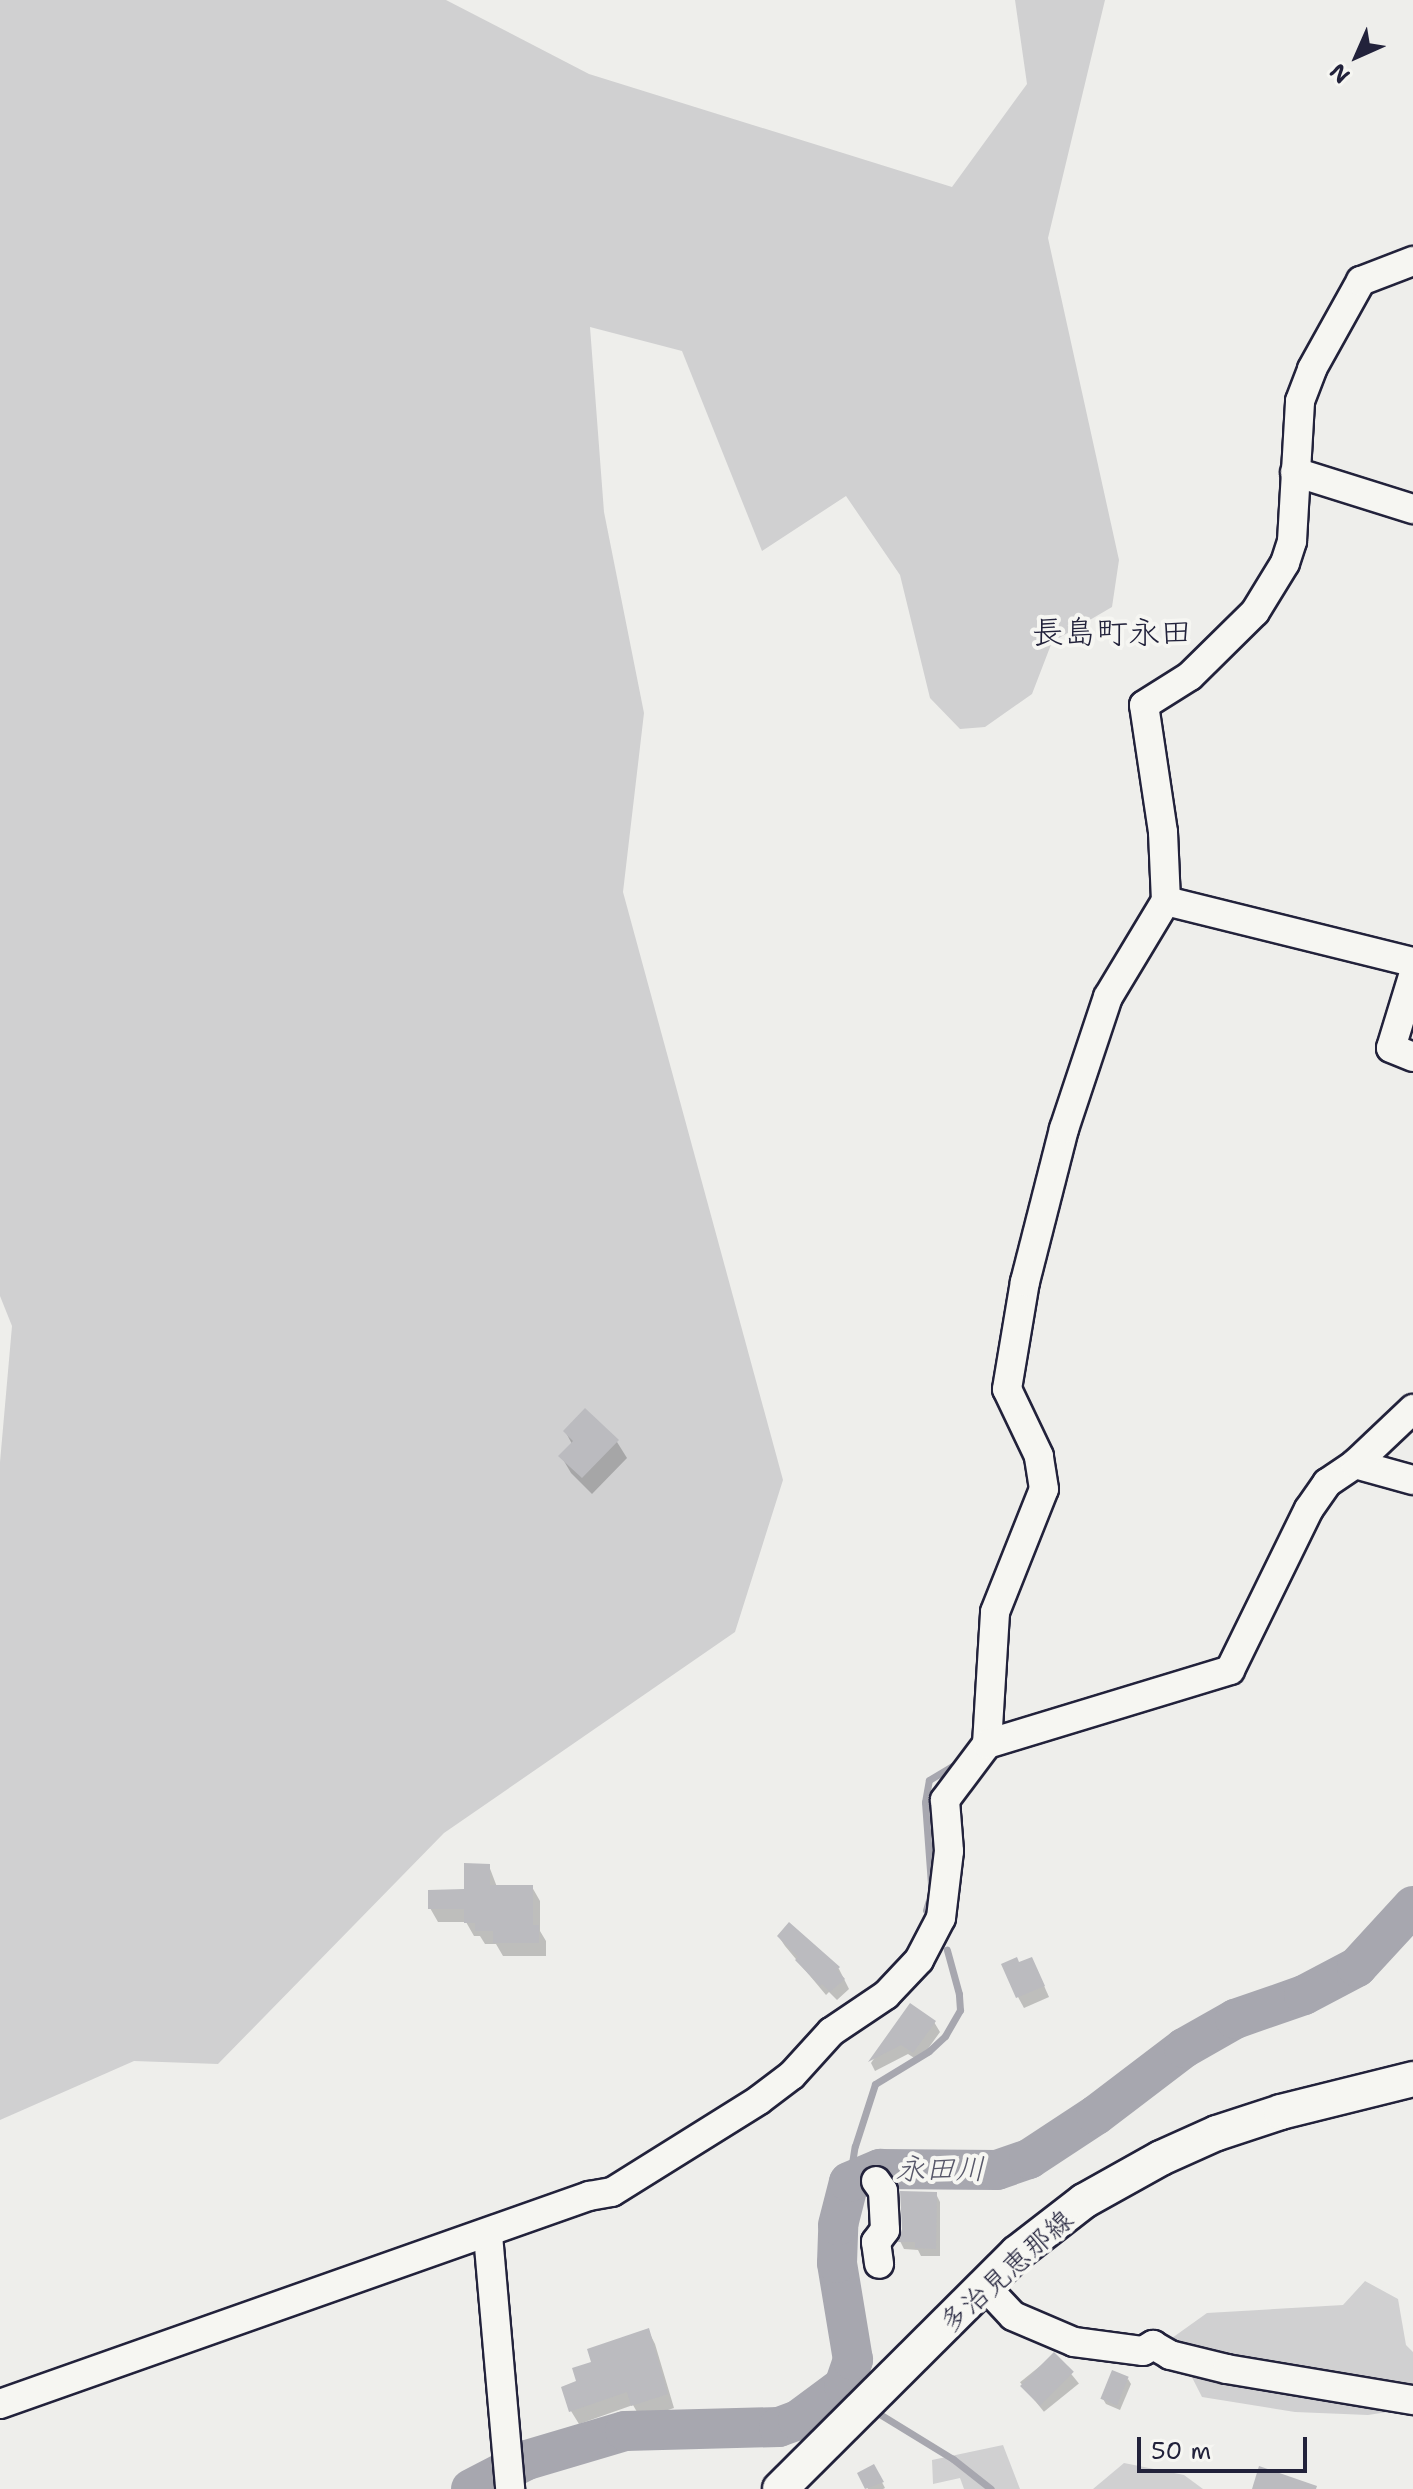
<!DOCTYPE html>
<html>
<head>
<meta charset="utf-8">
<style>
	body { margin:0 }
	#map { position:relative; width:1413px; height:2489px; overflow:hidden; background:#eeeeeb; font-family:"Shantell Sans","Klee One",sans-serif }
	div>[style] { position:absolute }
	.green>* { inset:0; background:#d0d0d1 }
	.shadow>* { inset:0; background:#0003; transform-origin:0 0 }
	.stream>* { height:7px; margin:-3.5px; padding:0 3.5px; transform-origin:3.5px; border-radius:3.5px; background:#a7a7af }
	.river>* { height:40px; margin:-20px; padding:0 20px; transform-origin:20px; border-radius:20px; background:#a7a7af }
	.building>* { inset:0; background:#bbbbbf; transform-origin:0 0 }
	.roads { filter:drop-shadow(2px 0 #22223b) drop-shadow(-2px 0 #22223b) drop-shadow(0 2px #22223b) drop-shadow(0 -2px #22223b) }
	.minor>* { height:28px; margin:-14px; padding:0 14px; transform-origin:14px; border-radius:14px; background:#f6f6f2 }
	.major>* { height:34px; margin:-17px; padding:0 17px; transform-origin:17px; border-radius:17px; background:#f6f6f2 }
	span { translate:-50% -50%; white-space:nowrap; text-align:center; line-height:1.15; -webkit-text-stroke:8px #f6f6f2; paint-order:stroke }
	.street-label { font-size:28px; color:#22223b }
	.water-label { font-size:30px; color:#575769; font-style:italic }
	.quarter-label { font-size:32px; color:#22223b }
	.north { position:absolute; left:1317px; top:16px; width:80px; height:80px; -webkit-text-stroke:6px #f6f6f2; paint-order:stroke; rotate:225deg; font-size:22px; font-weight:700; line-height:32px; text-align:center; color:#22223b }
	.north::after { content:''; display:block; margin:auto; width:28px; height:36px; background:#22223b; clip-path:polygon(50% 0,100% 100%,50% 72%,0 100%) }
	.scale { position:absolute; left:1137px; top:2437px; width:170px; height:36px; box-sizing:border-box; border:4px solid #22223b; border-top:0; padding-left:10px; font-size:24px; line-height:28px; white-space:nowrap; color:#22223b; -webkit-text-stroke:6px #f6f6f2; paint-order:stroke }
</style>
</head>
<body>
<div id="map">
	<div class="green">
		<div style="clip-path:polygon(0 0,446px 0,589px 74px,952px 187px,1027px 84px,1015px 0,1105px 0,1048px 238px,1119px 560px,1112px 607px,1052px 642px,1032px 694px,985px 727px,960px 729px,930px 698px,900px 575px,846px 496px,762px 551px,682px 351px,590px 327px,604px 512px,644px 713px,623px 892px,783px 1480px,735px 1632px,444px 1833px,218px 2064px,134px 2061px,0 2120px,0 1462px,12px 1326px,0 1296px)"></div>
		<div style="clip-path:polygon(1365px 2281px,1398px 2299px,1406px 2345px,1413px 2352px,1413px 2390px,1394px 2411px,1368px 2415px,1295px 2412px,1202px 2397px,1172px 2338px,1207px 2313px,1343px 2305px)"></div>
		<div style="clip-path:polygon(1003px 2445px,1020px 2489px,964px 2489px,960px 2478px,933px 2484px,932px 2460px)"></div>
		<div style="clip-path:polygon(1124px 2463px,1184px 2475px,1203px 2489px,1093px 2489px)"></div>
	</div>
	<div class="shadow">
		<div style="clip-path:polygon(565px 1431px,617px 1442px,627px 1458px,592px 1494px,571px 1473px,561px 1456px,572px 1444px)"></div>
		<div style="clip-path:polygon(489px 1866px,497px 1887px,532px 1887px,540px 1901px,540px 1931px,546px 1941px,546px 1956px,503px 1956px,496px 1944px,485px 1944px,480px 1936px,474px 1936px,466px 1922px,438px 1922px,430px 1908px,466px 1891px)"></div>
		<div style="clip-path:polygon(790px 1925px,839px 1969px,849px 1989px,837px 2000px,829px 1992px,826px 1995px,785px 1946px,779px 1937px)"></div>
		<div style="clip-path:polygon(1019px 1965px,1037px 1970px,1049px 1997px,1024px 2008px,1018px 1997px)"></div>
		<div style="clip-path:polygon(911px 2005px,934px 2022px,940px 2032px,919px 2061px,908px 2054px,875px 2071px,871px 2063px)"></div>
		<div style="clip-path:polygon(936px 2194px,940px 2202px,940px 2256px,921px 2256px,918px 2250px,904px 2249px,900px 2241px)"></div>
		<div style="clip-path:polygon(648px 2330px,655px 2344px,674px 2408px,641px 2419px,633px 2405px,579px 2424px,571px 2411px,579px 2383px,594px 2364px)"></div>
		<div style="left:1055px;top:2354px;width:38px;height:45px;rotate:51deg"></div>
		<div style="clip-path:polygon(1128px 2379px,1131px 2384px,1120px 2410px,1106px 2404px,1103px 2399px)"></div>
		<div style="clip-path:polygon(874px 2467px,885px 2488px,883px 2489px,868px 2489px,860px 2474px)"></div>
	</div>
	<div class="stream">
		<div style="left:931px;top:1884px;width:82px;rotate:-94.2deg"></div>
		<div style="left:925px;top:1802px;width:22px;rotate:-80deg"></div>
		<div style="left:929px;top:1780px;width:39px;rotate:-31deg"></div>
		<div style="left:926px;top:1910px;width:14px;rotate:-73deg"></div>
		<div style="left:849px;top:2182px;width:36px;rotate:-81deg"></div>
		<div style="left:855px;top:2146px;width:65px;rotate:-72.1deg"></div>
		<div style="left:875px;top:2084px;width:63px;rotate:-31.4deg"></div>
		<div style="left:929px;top:2051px;width:22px;rotate:-43deg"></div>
		<div style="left:945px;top:2036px;width:30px;rotate:-60deg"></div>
		<div style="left:960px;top:2010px;width:16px;rotate:-94deg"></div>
		<div style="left:959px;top:1994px;width:46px;rotate:-105.3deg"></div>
		<div style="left:839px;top:2390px;width:19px;rotate:32deg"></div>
		<div style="left:873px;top:2410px;width:94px;rotate:31.5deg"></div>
		<div style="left:953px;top:2459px;width:48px;rotate:38.3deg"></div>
	</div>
	<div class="river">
		<div style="left:471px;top:2489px;width:63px;rotate:-27.4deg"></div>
		<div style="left:527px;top:2460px;width:102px;rotate:-16.5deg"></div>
		<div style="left:625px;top:2431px;width:154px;rotate:-1.5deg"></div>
		<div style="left:779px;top:2427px;width:20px;rotate:-20deg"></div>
		<div style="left:798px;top:2420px;width:57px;rotate:-36.5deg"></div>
		<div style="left:844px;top:2386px;width:28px;rotate:-71deg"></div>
		<div style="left:853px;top:2360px;width:98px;rotate:-99.4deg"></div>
		<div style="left:837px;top:2263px;width:38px;rotate:-88deg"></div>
		<div style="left:838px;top:2225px;width:44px;rotate:-75.7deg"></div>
		<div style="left:849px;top:2182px;width:34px;rotate:-23deg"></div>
		<div style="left:880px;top:2169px;width:117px;rotate:0.5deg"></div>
		<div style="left:997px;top:2170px;width:34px;rotate:-19deg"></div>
		<div style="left:1029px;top:2159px;width:80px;rotate:-33.3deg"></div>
		<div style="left:1096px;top:2115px;width:111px;rotate:-37.3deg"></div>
		<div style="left:1184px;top:2048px;width:59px;rotate:-29.6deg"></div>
		<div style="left:1235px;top:2019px;width:73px;rotate:-19.2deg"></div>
		<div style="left:1304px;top:1995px;width:60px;rotate:-27.8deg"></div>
		<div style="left:1357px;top:1967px;width:83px;rotate:-47.4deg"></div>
	</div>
	<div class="building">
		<div style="clip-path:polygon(585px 1408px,619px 1440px,582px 1478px,558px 1456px,573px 1441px,563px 1431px)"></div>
		<div style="clip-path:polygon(464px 1863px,490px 1864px,490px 1885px,533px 1885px,533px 1925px,539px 1925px,539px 1943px,493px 1943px,493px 1931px,475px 1931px,475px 1923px,464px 1923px,464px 1909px,428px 1909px,428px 1890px,464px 1889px)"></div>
		<div style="clip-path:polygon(789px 1922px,840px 1967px,837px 1970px,845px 1979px,830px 1992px,822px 1984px,820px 1986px,795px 1960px,798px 1957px,777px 1936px)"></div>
		<div style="clip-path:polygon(1017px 1957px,1019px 1962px,1032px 1957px,1045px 1986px,1016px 1998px,1001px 1964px)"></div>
		<div style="clip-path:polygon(910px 2003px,936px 2021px,913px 2053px,901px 2045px,868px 2062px)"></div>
		<div style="clip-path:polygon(900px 2191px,937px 2192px,936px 2249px,915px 2248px,915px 2242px,898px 2242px,902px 2229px)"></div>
		<div style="clip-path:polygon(649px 2328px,668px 2394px,631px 2406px,627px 2392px,569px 2412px,561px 2387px,576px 2381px,572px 2368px,591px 2362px,587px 2349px)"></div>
		<div style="left:1054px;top:2352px;width:28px;height:48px;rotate:45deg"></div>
		<div style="left:1112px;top:2370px;width:18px;height:31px;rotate:22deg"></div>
		<div style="clip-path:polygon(874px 2464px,884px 2482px,865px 2489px,857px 2473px)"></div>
		<div style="clip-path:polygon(1259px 2466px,1317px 2486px,1316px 2489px,1252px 2489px)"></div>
	</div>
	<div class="roads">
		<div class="minor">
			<div style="left:1295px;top:472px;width:124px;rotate:17.4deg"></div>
			<div style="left:1166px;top:901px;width:254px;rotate:13.9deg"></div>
			<div style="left:1413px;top:976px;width:75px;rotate:107deg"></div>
			<div style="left:1391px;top:1048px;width:24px;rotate:22deg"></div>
			<div style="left:1355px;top:1464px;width:60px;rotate:15.4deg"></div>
			<div style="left:987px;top:1744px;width:132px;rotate:-86.5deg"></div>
			<div style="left:995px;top:1612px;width:132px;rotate:-68.3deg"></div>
			<div style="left:1044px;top:1489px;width:33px;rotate:-99deg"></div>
			<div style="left:1039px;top:1456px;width:74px;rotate:-115.5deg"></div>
			<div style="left:1007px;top:1389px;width:109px;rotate:-80.5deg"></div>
			<div style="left:1025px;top:1282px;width:158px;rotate:-75.7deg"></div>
			<div style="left:1064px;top:1129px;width:139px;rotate:-71.6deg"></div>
			<div style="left:1108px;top:997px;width:112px;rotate:-58.9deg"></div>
			<div style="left:1166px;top:901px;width:69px;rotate:-92.5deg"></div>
			<div style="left:1163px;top:832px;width:128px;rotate:-98.5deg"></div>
			<div style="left:1144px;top:705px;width:54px;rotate:-32.2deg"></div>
			<div style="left:1190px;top:676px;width:91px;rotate:-44.6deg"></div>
			<div style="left:1255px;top:612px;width:57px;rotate:-58.5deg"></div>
			<div style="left:1285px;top:563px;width:23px;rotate:-72deg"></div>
			<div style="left:1292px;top:541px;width:140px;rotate:-86.7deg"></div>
			<div style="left:1300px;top:401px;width:34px;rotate:-69deg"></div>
			<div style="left:1312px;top:369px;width:101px;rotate:-60.9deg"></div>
			<div style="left:1361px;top:281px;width:56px;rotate:-21deg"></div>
			<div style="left:876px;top:2181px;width:12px;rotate:55deg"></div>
			<div style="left:883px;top:2191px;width:39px;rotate:87deg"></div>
			<div style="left:885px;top:2230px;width:15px;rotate:127deg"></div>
			<div style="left:876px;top:2242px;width:22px;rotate:82deg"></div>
			<div style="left:488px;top:2235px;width:255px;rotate:85deg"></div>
			<div style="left:984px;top:2285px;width:42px;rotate:46.9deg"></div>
			<div style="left:1013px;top:2316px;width:66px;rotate:23.1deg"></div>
			<div style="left:1074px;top:2342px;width:70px;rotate:7.4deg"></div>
			<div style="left:1143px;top:2351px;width:12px;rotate:-31deg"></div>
			<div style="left:1153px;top:2345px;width:20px;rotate:30deg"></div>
			<div style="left:1170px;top:2355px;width:59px;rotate:13.8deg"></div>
			<div style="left:1227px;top:2369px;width:189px;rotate:9.5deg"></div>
			<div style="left:0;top:2404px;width:625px;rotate:-19.45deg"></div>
			<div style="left:589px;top:2196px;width:23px;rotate:-10deg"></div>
			<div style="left:612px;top:2192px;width:173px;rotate:-32deg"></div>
			<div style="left:759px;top:2100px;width:41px;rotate:-37.1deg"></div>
			<div style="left:792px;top:2075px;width:58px;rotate:-47.8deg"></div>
			<div style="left:831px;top:2032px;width:66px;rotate:-33.9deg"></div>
			<div style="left:886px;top:1995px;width:48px;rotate:-46.7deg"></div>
			<div style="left:919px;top:1960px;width:47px;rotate:-62.4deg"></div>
			<div style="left:941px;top:1918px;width:67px;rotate:-83.2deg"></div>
			<div style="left:949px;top:1851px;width:51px;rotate:-94.5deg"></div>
			<div style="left:945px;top:1800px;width:70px;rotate:-53.1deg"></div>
			<div style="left:987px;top:1744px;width:254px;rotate:-16.9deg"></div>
			<div style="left:1230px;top:1670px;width:179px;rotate:-63.9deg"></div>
			<div style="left:1309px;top:1509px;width:32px;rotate:-55deg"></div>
			<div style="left:1327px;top:1483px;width:34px;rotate:-34deg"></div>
			<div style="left:1355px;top:1464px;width:80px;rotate:-43.5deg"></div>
		</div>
		<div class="major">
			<div style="left:780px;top:2489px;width:334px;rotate:-44.9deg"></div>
			<div style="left:1017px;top:2253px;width:85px;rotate:-37.8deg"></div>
			<div style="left:1084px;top:2201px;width:88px;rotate:-29.2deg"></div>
			<div style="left:1161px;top:2158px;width:61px;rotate:-24.1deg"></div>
			<div style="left:1217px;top:2133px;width:67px;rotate:-18.2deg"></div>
			<div style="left:1281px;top:2112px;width:136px;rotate:-14deg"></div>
		</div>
	</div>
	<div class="street-label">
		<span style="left:1006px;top:2271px;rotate:-42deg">多治見恵那線</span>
	</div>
	<div class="water-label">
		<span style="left:940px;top:2169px">永田川</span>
	</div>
	<div class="quarter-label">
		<span style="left:1112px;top:632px">長島町永田</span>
	</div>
	<div class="north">N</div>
	<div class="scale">50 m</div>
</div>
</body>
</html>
